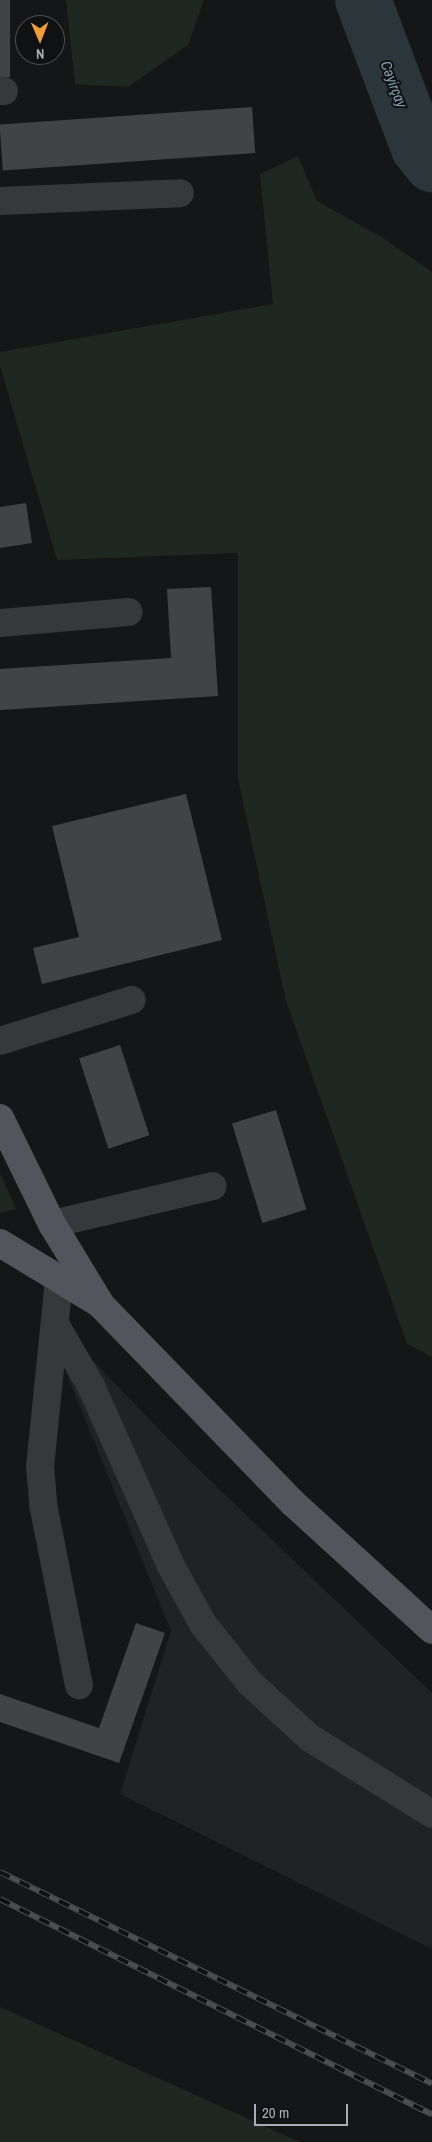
<!DOCTYPE html>
<html>
<head>
<meta charset="utf-8">
<style>
	body { margin:0 }
	#map { position:relative; width:432px; height:2142px; overflow:hidden; background:#151617; font-family:"Archivo Narrow",sans-serif }
	div>[style] { position:absolute }
	.built>* { inset:0; background:#212224 }
	.green>* { inset:0; background:#1f2720 }
	.river>* { height:56px; margin:-28px; padding:0 28px; transform-origin:28px; border-radius:28px; background:#2b363b }
	.building>* { inset:0; background:#414447; transform-origin:0 0 }
	.minor>* { height:28px; margin:-14px; padding:0 14px; transform-origin:14px; border-radius:14px; background:#36383c }
	.major>* { height:28px; margin:-14px; padding:0 14px; transform-origin:14px; border-radius:14px; background:#52555b }
	.rail>* { height:5.5px; margin-top:-2.75px; transform-origin:0; background:repeating-linear-gradient(90deg,#101112 0 11px,#4b4e53 0 22px); box-sizing:border-box; border-block:1px solid #4b4e53 }
	span { translate:-50% -50%; white-space:nowrap; text-align:center; line-height:1.15; -webkit-text-stroke:4px #101112; paint-order:stroke }
	.water-label { font-size:15px; color:#7ea0b2; font-style:italic }
	.north { position:absolute; left:15px; top:15px; width:50px; height:50px; box-sizing:border-box; background:#101112; border:1px solid #4c5054; border-radius:50%; rotate:179deg; font-size:14px; font-weight:700; line-height:20px; text-align:center; color:#a7aeb7 }
	.north::after { content:''; display:block; margin:auto; width:18px; height:22px; background:#f19b33; clip-path:polygon(50% 0,100% 100%,50% 72%,0 100%) }
	.scale { position:absolute; left:254px; top:2104px; width:94px; height:22px; box-sizing:border-box; border:2px solid #a7aeb7; border-top:0; padding-left:6px; font-size:15px; line-height:18px; white-space:nowrap; color:#a7aeb7; -webkit-text-stroke:4px #101112; paint-order:stroke }
</style>
</head>
<body>
<div id="map">
	<div class="built">
		<div style="clip-path:polygon(93px 1361px,189px 1460px,432px 1693px,432px 1949px,120px 1794px,171px 1631px,66px 1372px)"></div>
	</div>
	<div class="green">
		<div style="clip-path:polygon(66px 0,204px 0,188px 45px,128px 87px,75px 84px)"></div>
		<div style="clip-path:polygon(298px 156px,317px 201px,383px 238px,432px 272px,432px 1357px,407px 1344px,286px 1001px,238px 779px,238px 553px,57px 560px,0 366px,0 352px,273px 304px,260px 174px)"></div>
		<div style="clip-path:polygon(0 1173px,16px 1209px,0 1213px)"></div>
		<div style="clip-path:polygon(0 2007px,300px 2142px,0 2142px)"></div>
	</div>
	<div class="river">
		<div style="left:363px;top:0;width:158px;rotate:69.3deg"></div>
		<div style="left:419px;top:148px;width:21px;rotate:51deg"></div>
	</div>
	<div class="building">
		<div style="left:0;top:0;width:10px;height:77px"></div>
		<div style="left:252px;top:107px;width:46px;height:253px;rotate:86deg"></div>
		<div style="clip-path:polygon(26px 503px,32px 543px,0 548px,0 507px)"></div>
		<div style="clip-path:polygon(211px 587px,218px 696px,0 710px,0 669px,171px 658px,167px 589px)"></div>
		<div style="clip-path:polygon(186px 794px,222px 940px,42px 984px,33px 948px,79px 937px,52px 826px)"></div>
		<div style="left:120px;top:1045px;width:95px;height:43px;rotate:72deg"></div>
		<div style="left:276px;top:1110px;width:104px;height:46px;rotate:73deg"></div>
		<div style="clip-path:polygon(136px 1623px,165px 1633px,119px 1763px,0 1722px,0 1694px,99px 1728px)"></div>
	</div>
	<div class="minor">
		<div style="left:0;top:91px;width:4px"></div>
		<div style="left:0;top:201px;width:180px;rotate:-2.5deg"></div>
		<div style="left:0;top:623px;width:129px;rotate:-4.9deg"></div>
		<div style="left:0;top:1041px;width:138px;rotate:-17.3deg"></div>
		<div style="left:52px;top:1224px;width:165px;rotate:-13.3deg"></div>
		<div style="left:59px;top:1280px;width:187px;rotate:95.8deg"></div>
		<div style="left:40px;top:1466px;width:38px;rotate:85deg"></div>
		<div style="left:43px;top:1504px;width:185px;rotate:78.8deg"></div>
		<div style="left:55px;top:1324px;width:72px;rotate:59.9deg"></div>
		<div style="left:91px;top:1386px;width:197px;rotate:66deg"></div>
		<div style="left:171px;top:1566px;width:66px;rotate:61.1deg"></div>
		<div style="left:203px;top:1624px;width:75px;rotate:51.5deg"></div>
		<div style="left:250px;top:1683px;width:81px;rotate:42.5deg"></div>
		<div style="left:310px;top:1738px;width:144px;rotate:31.9deg"></div>
	</div>
	<div class="major">
		<div style="left:0;top:1118px;width:118px;rotate:63.9deg"></div>
		<div style="left:52px;top:1224px;width:95px;rotate:58.8deg"></div>
		<div style="left:101px;top:1305px;width:276px;rotate:45.9deg"></div>
		<div style="left:293px;top:1503px;width:188px;rotate:42.4deg"></div>
		<div style="left:0;top:1243px;width:114px;rotate:31.3deg"></div>
	</div>
	<div class="rail">
		<div style="left:0;top:1872px;width:481px;rotate:26.1deg"></div>
		<div style="left:0;top:1899px;width:483px;rotate:26.5deg"></div>
	</div>
	<div class="water-label">
		<span style="left:394px;top:84px;rotate:69deg">Cəyirçay</span>
	</div>
	<div class="north">N</div>
	<div class="scale">20 m</div>
</div>
</body>
</html>
